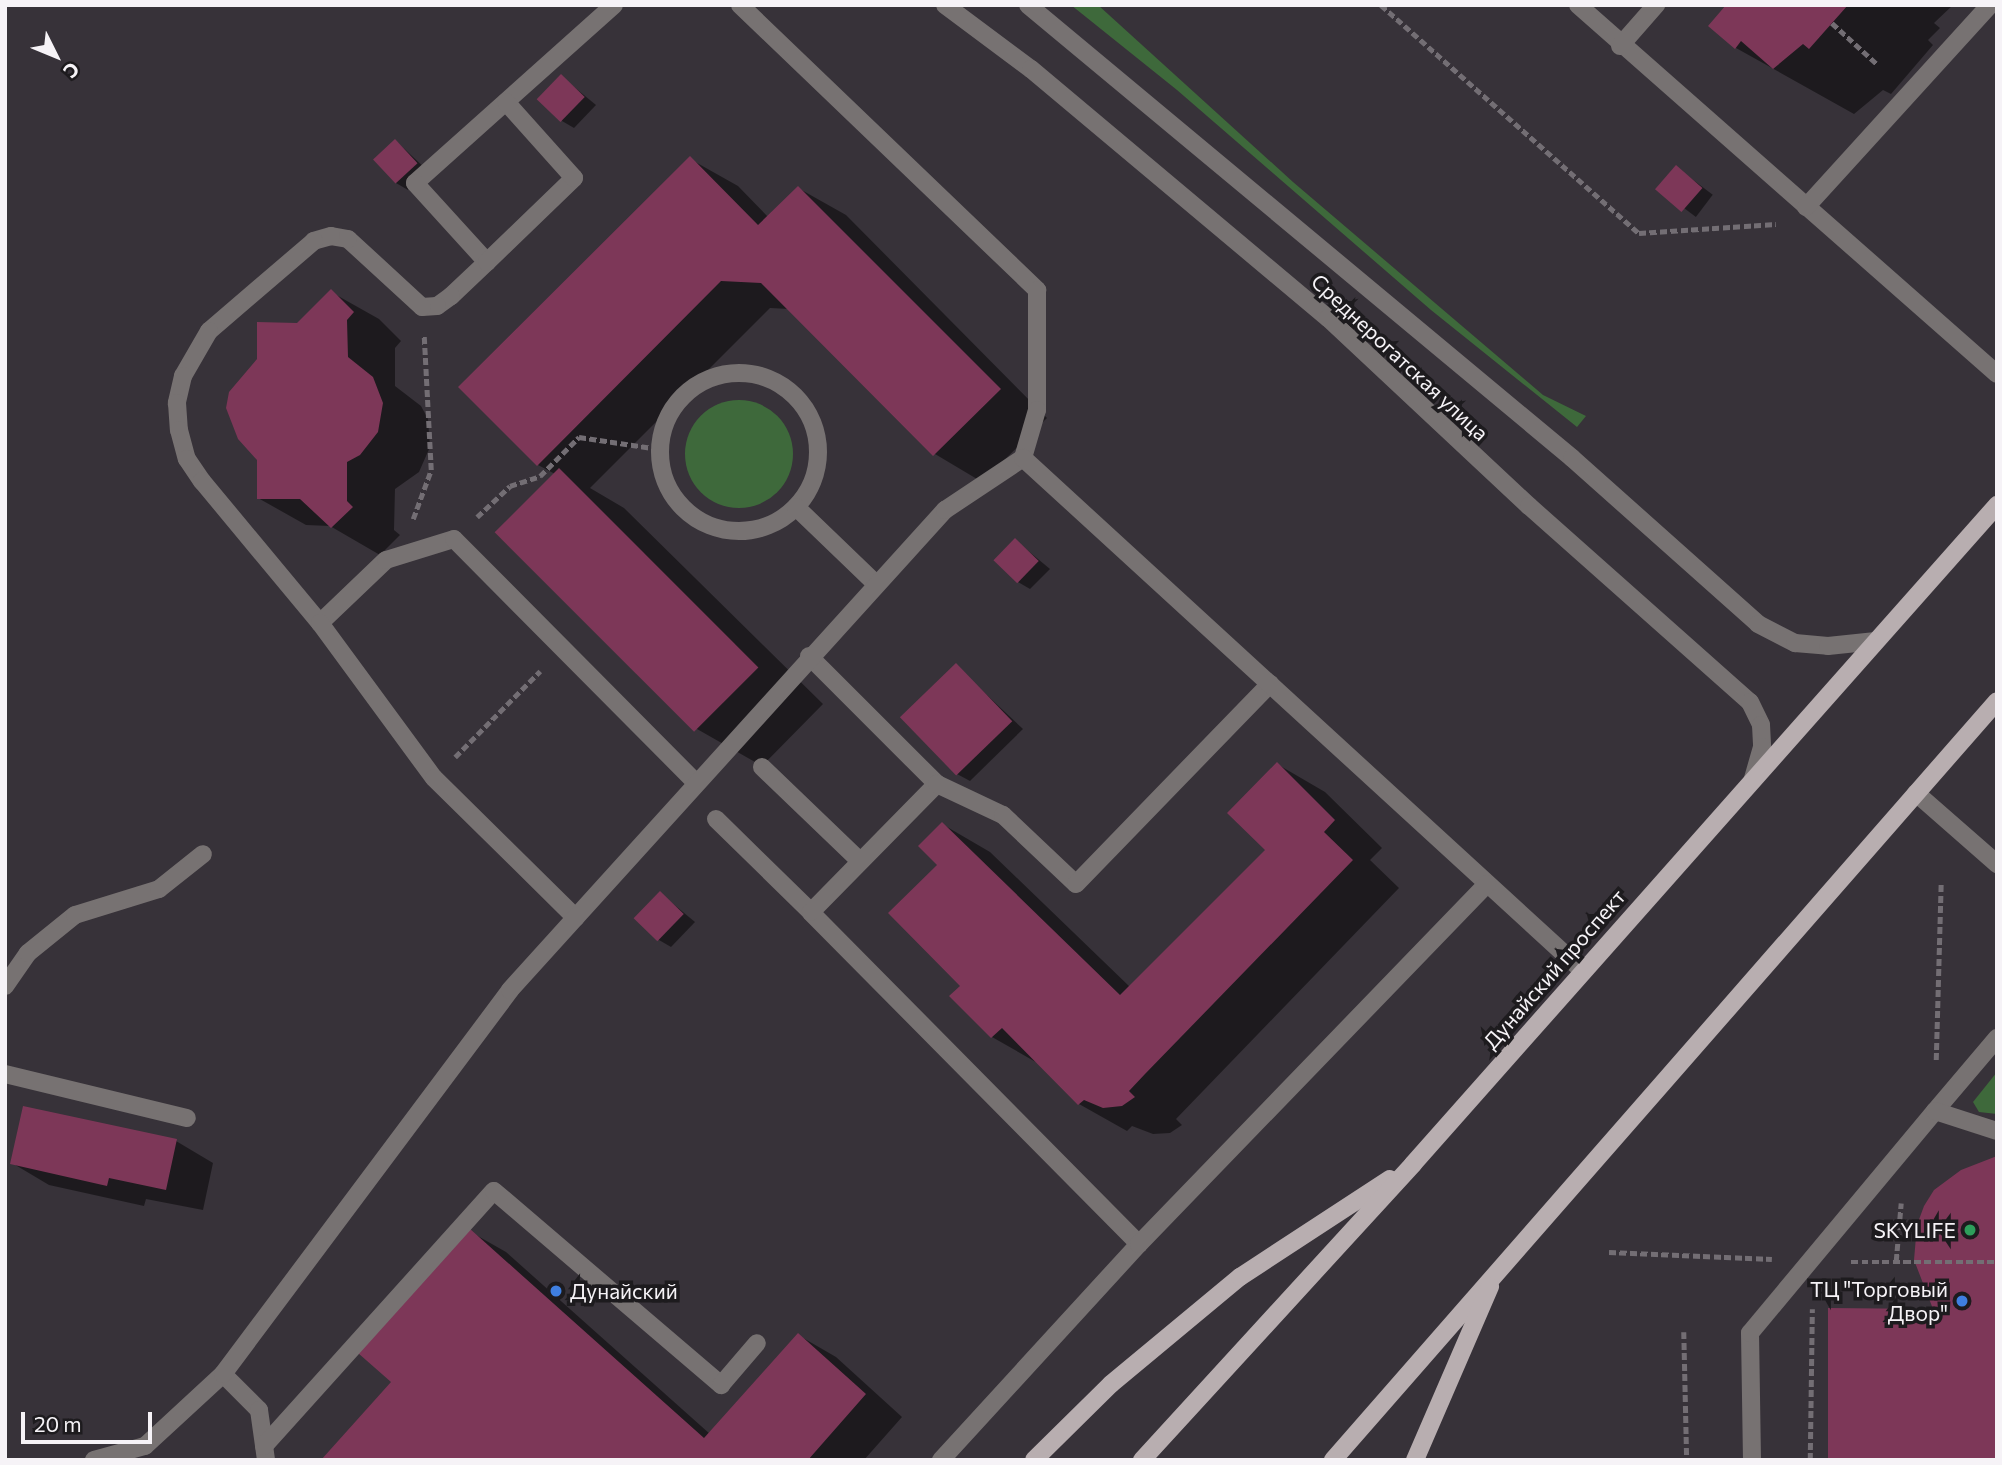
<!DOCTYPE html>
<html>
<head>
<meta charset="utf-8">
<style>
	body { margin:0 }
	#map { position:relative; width:2002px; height:1465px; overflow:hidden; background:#373239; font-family:Commissioner,sans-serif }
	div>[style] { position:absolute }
	.green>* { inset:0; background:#3e693b }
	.round { border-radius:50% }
	.shadow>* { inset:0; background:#0007; transform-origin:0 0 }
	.building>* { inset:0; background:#7d3758; transform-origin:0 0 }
	.path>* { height:4.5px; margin-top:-2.25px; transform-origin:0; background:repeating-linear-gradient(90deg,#736e74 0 7px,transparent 0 10.5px) }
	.minor>* { height:18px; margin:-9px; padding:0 9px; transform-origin:9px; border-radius:9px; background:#777272 }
	.minor>.ring { margin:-9px; padding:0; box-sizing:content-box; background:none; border:18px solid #777272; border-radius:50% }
	.major>* { height:18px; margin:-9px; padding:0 9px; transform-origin:9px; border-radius:9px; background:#b8aeb0 }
	.dots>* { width:19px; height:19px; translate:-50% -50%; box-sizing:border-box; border:4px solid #1d1b1e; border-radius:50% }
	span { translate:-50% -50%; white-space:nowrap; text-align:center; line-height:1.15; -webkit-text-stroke:7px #1d1b1e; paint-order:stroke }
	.street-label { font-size:21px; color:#f6f3f7 }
	.poi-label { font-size:21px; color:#f6f3f7 }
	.right { translate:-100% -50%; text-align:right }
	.left { translate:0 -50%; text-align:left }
	.frame { position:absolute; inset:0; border:7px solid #f6f3f7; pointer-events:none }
	.north { position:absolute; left:21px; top:21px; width:70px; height:70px; -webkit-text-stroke:5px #1d1b1e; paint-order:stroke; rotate:133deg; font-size:19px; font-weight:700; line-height:28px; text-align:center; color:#f6f3f7 }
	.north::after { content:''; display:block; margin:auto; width:24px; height:32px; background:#f6f3f7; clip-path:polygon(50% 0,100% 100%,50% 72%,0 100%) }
	.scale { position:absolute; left:21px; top:1412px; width:131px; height:32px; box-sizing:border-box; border:4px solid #f6f3f7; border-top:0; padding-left:9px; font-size:21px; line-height:24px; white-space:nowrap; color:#f6f3f7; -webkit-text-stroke:5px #1d1b1e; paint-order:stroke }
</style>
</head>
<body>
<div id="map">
	<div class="green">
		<div style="clip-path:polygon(1071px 5px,1098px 5px,1293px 182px,1543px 395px,1586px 416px,1577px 427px,1431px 310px,1177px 90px)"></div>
		<div class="round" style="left:685px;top:400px;width:108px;height:108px"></div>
		<div style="clip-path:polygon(1997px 1072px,1997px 1114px,1979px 1112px,1973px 1102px)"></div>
	</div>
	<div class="shadow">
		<div style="clip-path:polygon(1728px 5px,1953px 5px,1934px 23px,1940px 28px,1928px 40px,1933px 45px,1891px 94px,1883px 90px,1854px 114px,1736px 48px)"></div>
		<div style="clip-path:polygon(562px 77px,596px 105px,574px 128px,562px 121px)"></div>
		<div style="clip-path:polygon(396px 141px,428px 171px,408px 190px,396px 183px)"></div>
		<div style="clip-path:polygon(690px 159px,738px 186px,768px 217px,798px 188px,846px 215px,1047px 418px,982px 482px,935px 454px,789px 309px,770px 308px,590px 488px,624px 508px,823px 704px,762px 766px,697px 729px,498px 532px,555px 474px,538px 465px)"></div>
		<div style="left:1676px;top:167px;width:46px;height:28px;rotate:37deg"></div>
		<div style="clip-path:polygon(331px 292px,379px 319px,401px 341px,395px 348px,395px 386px,421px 406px,428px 419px,430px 447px,419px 472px,395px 489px,394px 530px,400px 535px,380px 555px,330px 526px,306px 525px,258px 498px,298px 325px)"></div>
		<div style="clip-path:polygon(1015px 540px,1050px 569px,1030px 589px,1018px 582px)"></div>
		<div style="clip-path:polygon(956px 666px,1023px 729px,970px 781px,957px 774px)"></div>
		<div style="clip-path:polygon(1277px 764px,1325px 792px,1382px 848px,1370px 860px,1399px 888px,1176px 1119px,1182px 1125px,1170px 1133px,1153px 1134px,1132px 1126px,1127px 1131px,1079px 1104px,1041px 1065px,992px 1037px,963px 986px,939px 865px,942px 824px,990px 852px,1130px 987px,1267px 850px)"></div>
		<div style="clip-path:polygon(660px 893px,695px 922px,671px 947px,659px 940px)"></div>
		<div style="clip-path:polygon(176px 1141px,213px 1163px,203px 1210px,146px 1199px,144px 1206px,49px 1185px,12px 1163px)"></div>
		<div style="clip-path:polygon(469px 1231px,506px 1252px,710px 1434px,798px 1335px,836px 1357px,902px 1417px,864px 1460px,324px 1460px,393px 1382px)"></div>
	</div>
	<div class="building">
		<div style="clip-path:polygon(1726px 5px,1848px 5px,1809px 49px,1803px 44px,1773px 69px,1741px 41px,1735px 49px,1708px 26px)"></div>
		<div style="left:561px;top:74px;width:33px;height:35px;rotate:44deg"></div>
		<div style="left:395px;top:139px;width:33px;height:30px;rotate:47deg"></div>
		<div style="clip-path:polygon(690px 156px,758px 225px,798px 186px,1001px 389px,933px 456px,761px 283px,721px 281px,537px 466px,458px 387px)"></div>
		<div style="left:1676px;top:165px;width:35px;height:32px;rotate:41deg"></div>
		<div style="clip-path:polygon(331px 289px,354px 312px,347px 320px,348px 357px,373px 377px,383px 403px,378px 432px,360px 455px,347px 462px,347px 501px,353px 507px,331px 528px,300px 499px,257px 499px,257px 460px,238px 439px,226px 408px,229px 392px,257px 359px,257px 322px,297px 323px)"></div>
		<div style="left:559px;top:468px;width:282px;height:91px;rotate:45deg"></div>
		<div style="left:1015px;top:538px;width:33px;height:31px;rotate:44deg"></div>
		<div style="left:956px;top:663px;width:81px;height:78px;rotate:46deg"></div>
		<div style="clip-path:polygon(1277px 762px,1335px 820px,1324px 832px,1353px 860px,1145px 1074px,1129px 1091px,1135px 1097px,1122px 1106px,1103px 1108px,1084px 1100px,1078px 1105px,1002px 1028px,991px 1038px,949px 996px,960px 986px,888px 913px,937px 865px,918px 846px,942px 822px,1120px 995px,1265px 850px,1227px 813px)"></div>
		<div style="left:660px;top:891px;width:33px;height:38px;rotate:44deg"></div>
		<div style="clip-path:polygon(23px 1106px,177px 1139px,166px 1190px,109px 1178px,107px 1186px,10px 1164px)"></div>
		<div style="clip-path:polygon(1997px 1156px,1997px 1460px,1828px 1460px,1828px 1308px,1933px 1309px,1914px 1260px,1917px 1225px,1924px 1206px,1934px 1190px,1961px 1170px)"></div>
		<div style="clip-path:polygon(469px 1228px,704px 1438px,798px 1333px,866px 1394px,808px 1460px,321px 1460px,391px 1382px,358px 1353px)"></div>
	</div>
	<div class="path">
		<div style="left:1381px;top:5px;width:344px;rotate:41.5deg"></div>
		<div style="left:1639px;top:233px;width:137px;rotate:-3.8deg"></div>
		<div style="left:1832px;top:23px;width:61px;rotate:42.3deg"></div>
		<div style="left:477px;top:517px;width:45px;rotate:-43.2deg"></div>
		<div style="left:510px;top:486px;width:32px;rotate:-18deg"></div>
		<div style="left:540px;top:476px;width:55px;rotate:-45deg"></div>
		<div style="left:579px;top:437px;width:81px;rotate:8.5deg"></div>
		<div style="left:413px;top:519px;width:52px;rotate:-69.8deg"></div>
		<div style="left:431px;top:470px;width:134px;rotate:-93deg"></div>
		<div style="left:455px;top:757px;width:121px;rotate:-45.3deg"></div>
		<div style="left:1936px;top:1060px;width:177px;rotate:-88.4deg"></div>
		<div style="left:1609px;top:1252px;width:163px;rotate:2.5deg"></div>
		<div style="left:1896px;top:1261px;width:58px;rotate:-85.1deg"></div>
		<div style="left:1851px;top:1262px;width:146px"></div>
		<div style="left:1684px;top:1332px;width:128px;rotate:88.7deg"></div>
		<div style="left:1810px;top:1460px;width:151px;rotate:-89.2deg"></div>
	</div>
	<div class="minor">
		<div style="left:614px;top:5px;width:267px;rotate:138.2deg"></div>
		<div style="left:415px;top:183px;width:107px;rotate:47.7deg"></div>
		<div style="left:487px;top:262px;width:50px;rotate:136.6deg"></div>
		<div style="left:451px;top:296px;width:17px;rotate:144deg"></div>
		<div style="left:437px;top:306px;width:15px;rotate:176deg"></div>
		<div style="left:422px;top:307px;width:100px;rotate:-137.4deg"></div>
		<div style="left:348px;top:239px;width:17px;rotate:-170deg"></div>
		<div style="left:331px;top:236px;width:18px;rotate:164deg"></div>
		<div style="left:314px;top:241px;width:138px;rotate:139.4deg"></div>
		<div style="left:209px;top:331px;width:52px;rotate:120deg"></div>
		<div style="left:183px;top:376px;width:28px;rotate:103deg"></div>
		<div style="left:177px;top:403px;width:27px;rotate:86deg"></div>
		<div style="left:179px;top:430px;width:30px;rotate:75deg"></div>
		<div style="left:187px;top:459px;width:27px;rotate:56deg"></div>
		<div style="left:202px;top:481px;width:185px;rotate:50.3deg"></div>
		<div style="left:320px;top:623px;width:91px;rotate:-43.7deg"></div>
		<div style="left:386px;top:560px;width:71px;rotate:-17.2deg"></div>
		<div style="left:454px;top:539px;width:344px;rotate:45.2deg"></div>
		<div style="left:740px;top:5px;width:412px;rotate:43.8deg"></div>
		<div style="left:1037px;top:290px;width:120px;rotate:90deg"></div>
		<div style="left:1037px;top:410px;width:50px;rotate:106.3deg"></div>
		<div style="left:945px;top:5px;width:107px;rotate:36.7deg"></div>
		<div style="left:1031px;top:69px;width:388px;rotate:40deg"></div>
		<div style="left:1328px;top:318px;width:275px;rotate:43.1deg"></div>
		<div style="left:1529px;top:506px;width:295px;rotate:41.6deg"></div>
		<div style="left:1750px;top:702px;width:25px;rotate:64deg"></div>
		<div style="left:1761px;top:725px;width:22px;rotate:87deg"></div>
		<div style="left:1762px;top:747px;width:35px;rotate:106deg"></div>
		<div style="left:1028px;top:5px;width:708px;rotate:39.78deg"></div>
		<div style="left:1572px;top:458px;width:249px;rotate:41.7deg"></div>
		<div style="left:1758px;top:624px;width:42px;rotate:27.2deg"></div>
		<div style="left:1795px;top:643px;width:33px;rotate:5deg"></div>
		<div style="left:1828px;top:646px;width:48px;rotate:-5.9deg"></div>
		<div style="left:1578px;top:5px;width:558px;rotate:41.37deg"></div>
		<div style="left:1620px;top:46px;width:55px;rotate:-48.7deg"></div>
		<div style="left:1806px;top:207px;width:273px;rotate:-47.7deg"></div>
		<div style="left:487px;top:262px;width:121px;rotate:-44deg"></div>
		<div style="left:574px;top:178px;width:102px;rotate:-131.8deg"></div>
		<div class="ring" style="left:660px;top:373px;width:140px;height:140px"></div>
		<div style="left:796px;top:507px;width:110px;rotate:43.9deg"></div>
		<div style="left:320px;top:623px;width:192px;rotate:53.7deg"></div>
		<div style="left:434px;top:778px;width:199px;rotate:44.6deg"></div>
		<div style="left:809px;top:656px;width:181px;rotate:45deg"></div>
		<div style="left:762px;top:767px;width:136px;rotate:43.8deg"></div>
		<div style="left:1916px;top:793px;width:108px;rotate:41.2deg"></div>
		<div style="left:716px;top:819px;width:133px;rotate:44.4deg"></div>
		<div style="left:5px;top:986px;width:40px;rotate:-55.1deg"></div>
		<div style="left:28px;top:953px;width:60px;rotate:-39deg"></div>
		<div style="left:75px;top:915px;width:88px;rotate:-17.2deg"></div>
		<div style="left:159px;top:889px;width:56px;rotate:-38.5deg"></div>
		<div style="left:5px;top:1074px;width:187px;rotate:13.6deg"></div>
		<div style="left:1935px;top:1111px;width:96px;rotate:-49.7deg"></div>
		<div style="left:1139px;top:1244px;width:467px;rotate:-134.7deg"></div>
		<div style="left:811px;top:912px;width:180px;rotate:-45.5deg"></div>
		<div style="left:937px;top:784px;width:73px;rotate:25.2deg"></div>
		<div style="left:1003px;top:815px;width:100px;rotate:43.4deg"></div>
		<div style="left:1076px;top:884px;width:279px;rotate:-45.9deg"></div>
		<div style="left:223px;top:1374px;width:51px;rotate:45deg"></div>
		<div style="left:259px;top:1410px;width:50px;rotate:82deg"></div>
		<div style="left:264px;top:1446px;width:343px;rotate:-48deg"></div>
		<div style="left:494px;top:1191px;width:299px;rotate:40.5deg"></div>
		<div style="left:721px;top:1385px;width:55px;rotate:-49.4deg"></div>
		<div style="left:94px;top:1460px;width:53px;rotate:-15.4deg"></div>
		<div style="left:145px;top:1446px;width:106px;rotate:-42.7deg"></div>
		<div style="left:223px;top:1374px;width:479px;rotate:-53.2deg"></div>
		<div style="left:510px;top:990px;width:648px;rotate:-47.82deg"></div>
		<div style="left:945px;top:510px;width:94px;rotate:-33.7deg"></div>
		<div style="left:1023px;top:458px;width:758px;rotate:42.49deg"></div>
		<div style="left:941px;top:1460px;width:293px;rotate:-47.5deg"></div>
		<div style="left:1139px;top:1244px;width:501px;rotate:-45.97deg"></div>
		<div style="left:1752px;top:1460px;width:127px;rotate:-90.9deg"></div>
		<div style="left:1750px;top:1333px;width:289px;rotate:-50.2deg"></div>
		<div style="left:1935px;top:1111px;width:65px;rotate:17.9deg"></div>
	</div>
	<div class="major">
		<div style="left:1034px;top:1460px;width:108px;rotate:-44.6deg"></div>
		<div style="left:1111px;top:1384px;width:168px;rotate:-39.7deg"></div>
		<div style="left:1240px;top:1277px;width:179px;rotate:-33.2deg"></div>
		<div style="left:1142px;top:1460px;width:401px;rotate:-47.5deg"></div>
		<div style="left:1413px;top:1164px;width:881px;rotate:-48.45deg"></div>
		<div style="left:1333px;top:1460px;width:1008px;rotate:-48.82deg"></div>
		<div style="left:1415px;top:1460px;width:189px;rotate:-66.6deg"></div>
	</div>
	<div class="dots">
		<div style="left:1970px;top:1230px;background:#2e9e5b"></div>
		<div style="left:556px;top:1291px;background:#3f7fe0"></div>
		<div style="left:1962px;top:1301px;background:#3f7fe0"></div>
	</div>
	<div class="street-label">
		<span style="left:1400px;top:357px;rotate:43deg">Среднерогатская улица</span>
		<span style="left:1554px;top:969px;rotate:-49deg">Дунайский проспект</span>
	</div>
	<div class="poi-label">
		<span class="right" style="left:1956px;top:1230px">SKYLIFE</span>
		<span class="right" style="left:1948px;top:1301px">ТЦ "Торговый<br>Двор"</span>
		<span class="left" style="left:570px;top:1291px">Дунайский</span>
	</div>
	<div class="frame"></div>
	<div class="north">С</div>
	<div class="scale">20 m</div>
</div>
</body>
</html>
